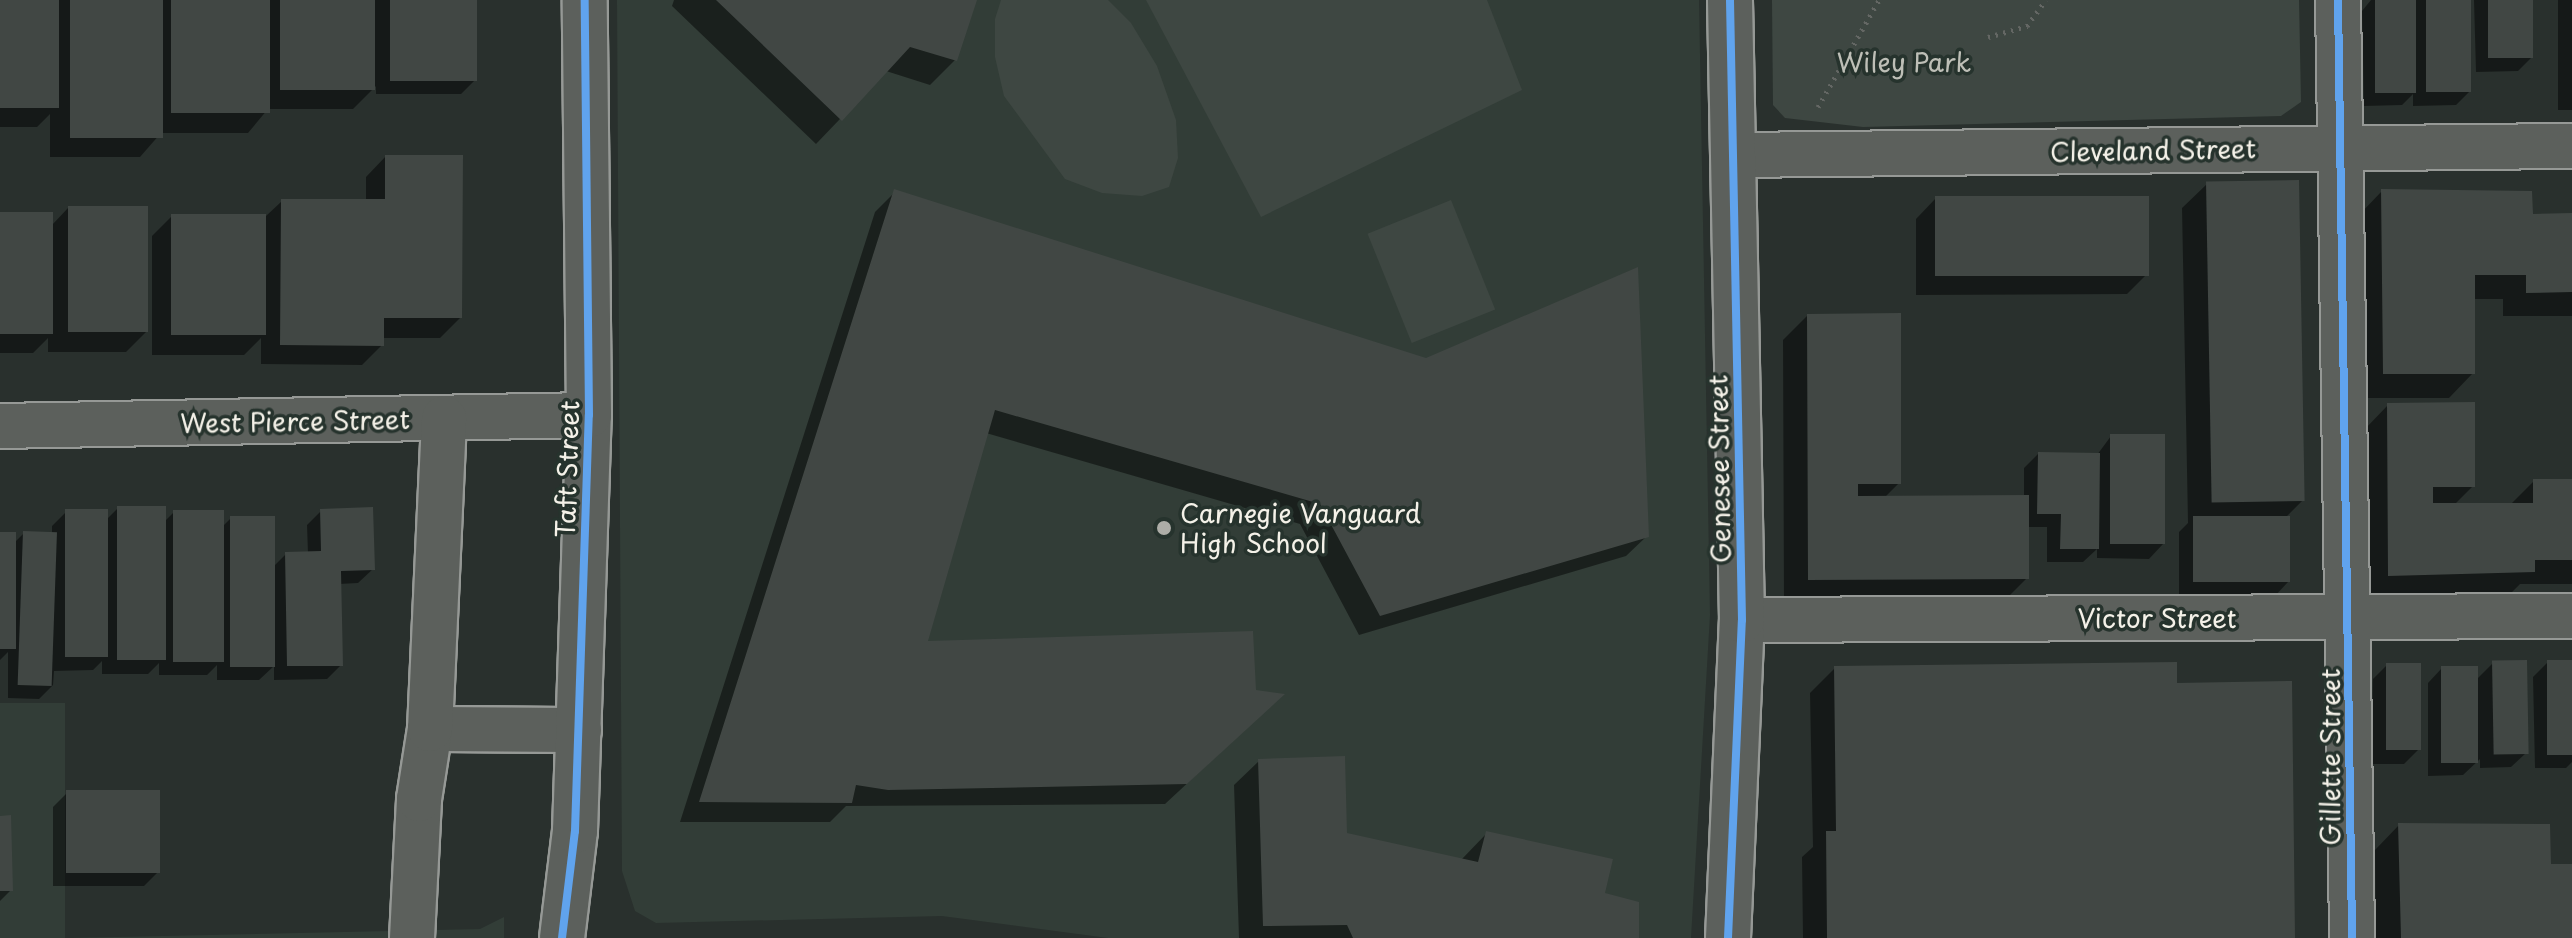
<!DOCTYPE html>
<html>
<head>
<meta charset="utf-8">
<style>
	body { margin:0 }
	#map { position:relative; width:2572px; height:938px; overflow:hidden; background:#29302d; font-family:"Playpen Sans",sans-serif }
	div>[style] { position:absolute }
	.built>* { inset:0; background:#323d37; transform-origin:0 0 }
	.green>* { inset:0; background:#3e4742; transform-origin:0 0 }
	.shadow>* { inset:0; background:#0007; transform-origin:0 0 }
	.building>* { inset:0; background:#414744; transform-origin:0 0 }
	.path>* { height:5px; margin-top:-2.5px; transform-origin:0; background:repeating-linear-gradient(90deg,#646764 0 2px,transparent 0 8px) }
	.roads { filter:drop-shadow(2px 0 #969996) drop-shadow(-2px 0 #969996) drop-shadow(0 2px #969996) drop-shadow(0 -2px #969996) }
	.minor>* { height:44px; margin:-22px; padding:0 22px; transform-origin:22px; border-radius:22px; background:#5c605c }
	.cycleway>* { height:8px; margin:-4px; padding:0 4px; transform-origin:4px; border-radius:4px; background:#60a3ed }
	.dots>* { width:22px; height:22px; translate:-50% -50%; box-sizing:border-box; border:4px solid #26332d; border-radius:50% }
	span { translate:-50% -50%; white-space:nowrap; text-align:center; line-height:1.15; -webkit-text-stroke:7px #26332d; paint-order:stroke }
	.park-label { font-size:26px; color:#bebfb7 }
	.street-label { font-size:26px; color:#f4f1e8 }
	.poi-label { font-size:26px; color:#f4f1e8 }
	.left { translate:0 -50%; text-align:left }
</style>
</head>
<body>
<div id="map">
	<div class="built">
		<div style="clip-path:polygon(617px 0,1699px 0,1710px 615px,1691px 938px,1108px 938px,942px 916px,656px 923px,635px 911px,622px 871px)"></div>
		<div style="left:0;top:703px;width:65px;height:235px"></div>
		<div style="clip-path:polygon(504px 917px,504px 938px,69px 938px,480px 929px)"></div>
	</div>
	<div class="green">
		<div style="clip-path:polygon(1001px 0,1108px 0,1131px 23px,1157px 66px,1176px 120px,1178px 158px,1169px 187px,1142px 196px,1102px 193px,1065px 179px,1004px 96px,995px 57px,995px 19px)"></div>
		<div style="clip-path:polygon(1146px 0,1487px 0,1522px 90px,1261px 217px)"></div>
		<div style="clip-path:polygon(1772px 0,2299px 0,2301px 102px,2281px 116px,1863px 127px,1785px 118px,1773px 105px)"></div>
		<div style="left:1451px;top:200px;width:118px;height:90px;rotate:68deg"></div>
	</div>
	<div class="shadow">
		<div style="clip-path:polygon(0 0,475px 0,475px 80px,461px 94px,376px 94px,376px 86px,353px 109px,268px 109px,248px 133px,161px 133px,140px 157px,50px 157px,50px 114px,37px 127px,0 127px)"></div>
		<div style="clip-path:polygon(674px 0,974px 0,955px 60px,930px 85px,886px 71px,816px 144px,672px 6px)"></div>
		<div style="clip-path:polygon(2469px 0,2470px 91px,2456px 105px,2413px 106px,2413px 94px,2402px 105px,2364px 106px,2362px 11px,2371px 0)"></div>
		<div style="clip-path:polygon(2474px 0,2531px 0,2532px 57px,2518px 71px,2476px 72px)"></div>
		<div style="left:2558px;top:0;width:14px;height:110px"></div>
		<div style="clip-path:polygon(386px 156px,460px 318px,440px 338px,382px 338px,382px 345px,362px 365px,261px 364px,261px 338px,244px 355px,152px 355px,152px 236px,172px 216px,266px 216px,282px 201px,366px 201px,366px 177px)"></div>
		<div style="clip-path:polygon(2207px 184px,2303px 500px,2285px 518px,2288px 582px,2274px 597px,2179px 596px,2179px 532px,2188px 523px,2182px 208px)"></div>
		<div style="clip-path:polygon(2382px 191px,2531px 216px,2572px 215px,2572px 316px,2503px 316px,2503px 299px,2473px 299px,2473px 373px,2449px 398px,2359px 398px,2358px 216px)"></div>
		<div style="clip-path:polygon(895px 192px,1647px 536px,1626px 556px,1359px 635px,1300px 524px,986px 433px,925px 643px,1254px 692px,1262px 714px,1165px 804px,846px 806px,830px 822px,680px 822px,875px 212px)"></div>
		<div style="clip-path:polygon(1936px 198px,2147px 274px,2127px 294px,1916px 295px,1916px 219px)"></div>
		<div style="clip-path:polygon(68px 208px,146px 332px,126px 352px,48px 352px,48px 338px,33px 353px,0 353px,0 214px,52px 225px)"></div>
		<div style="clip-path:polygon(1807px 316px,1899px 483px,1884px 498px,2024px 498px,2024px 468px,2038px 454px,2097px 455px,2111px 436px,2163px 544px,2149px 559px,2097px 558px,2097px 549px,2083px 562px,2047px 562px,2047px 527px,2027px 527px,2027px 578px,2002px 603px,1784px 604px,1783px 340px)"></div>
		<div style="clip-path:polygon(2388px 405px,2473px 486px,2454px 505px,2510px 505px,2534px 481px,2572px 481px,2572px 584px,2520px 584px,2509px 595px,2364px 600px,2364px 430px)"></div>
		<div style="clip-path:polygon(118px 508px,164px 522px,174px 512px,222px 527px,231px 518px,273px 567px,286px 554px,308px 554px,307px 525px,321px 511px,373px 569px,358px 583px,339px 584px,341px 665px,327px 679px,274px 680px,274px 666px,259px 680px,217px 680px,217px 665px,207px 675px,159px 675px,159px 663px,148px 674px,102px 674px,102px 661px,93px 670px,54px 671px,53px 685px,39px 699px,8px 698px,8px 652px,0 660px,0 534px,14px 543px,24px 533px,52px 534px,52px 526px,66px 512px,106px 520px)"></div>
		<div style="clip-path:polygon(2572px 662px,2572px 762px,2566px 768px,2535px 768px,2533px 677px,2547px 663px)"></div>
		<div style="clip-path:polygon(2493px 663px,2526px 753px,2511px 767px,2480px 768px,2480px 759px,2463px 775px,2428px 776px,2428px 683px,2442px 668px,2476px 680px)"></div>
		<div style="clip-path:polygon(2387px 665px,2419px 749px,2404px 764px,2372px 764px,2373px 679px)"></div>
		<div style="clip-path:polygon(1835px 668px,2175px 685px,2293px 938px,1803px 938px,1802px 857px,1813px 847px,1810px 693px)"></div>
		<div style="clip-path:polygon(1259px 761px,1345px 834px,1461px 860px,1487px 833px,1603px 895px,1637px 938px,1239px 938px,1234px 785px)"></div>
		<div style="clip-path:polygon(67px 793px,158px 872px,144px 886px,53px 886px,53px 807px)"></div>
		<div style="clip-path:polygon(0 818px,11px 890px,0 901px)"></div>
		<div style="clip-path:polygon(2399px 825px,2549px 866px,2572px 866px,2572px 938px,2376px 938px,2375px 850px)"></div>
	</div>
	<div class="building">
		<div style="left:0;top:0;width:59px;height:108px"></div>
		<div style="left:70px;top:0;width:93px;height:138px"></div>
		<div style="left:171px;top:0;width:99px;height:113px"></div>
		<div style="left:280px;top:0;width:95px;height:90px"></div>
		<div style="left:390px;top:0;width:87px;height:81px"></div>
		<div style="clip-path:polygon(716px 0,977px 0,957px 61px,910px 47px,842px 121px)"></div>
		<div style="left:2375px;top:0;width:41px;height:93px"></div>
		<div style="left:2426px;top:0;width:45px;height:92px"></div>
		<div style="left:2488px;top:0;width:45px;height:58px"></div>
		<div style="clip-path:polygon(385px 155px,463px 155px,462px 318px,384px 318px,384px 346px,280px 345px,281px 199px,385px 199px)"></div>
		<div style="left:2299px;top:180px;width:321px;height:93px;rotate:89deg"></div>
		<div style="clip-path:polygon(894px 189px,1426px 358px,1638px 267px,1649px 537px,1380px 616px,1320px 504px,995px 410px,928px 641px,1253px 631px,1256px 690px,1285px 694px,1187px 784px,888px 790px,856px 785px,852px 803px,699px 802px)"></div>
		<div style="clip-path:polygon(2381px 189px,2532px 191px,2533px 214px,2572px 213px,2572px 292px,2526px 293px,2526px 275px,2475px 275px,2475px 374px,2383px 374px)"></div>
		<div style="left:1935px;top:196px;width:214px;height:80px"></div>
		<div style="left:68px;top:206px;width:80px;height:126px"></div>
		<div style="left:0;top:212px;width:53px;height:122px"></div>
		<div style="left:171px;top:214px;width:95px;height:121px"></div>
		<div style="clip-path:polygon(1901px 313px,1901px 484px,1858px 484px,1858px 496px,2029px 495px,2029px 579px,1808px 580px,1807px 314px)"></div>
		<div style="clip-path:polygon(2475px 402px,2475px 487px,2433px 487px,2433px 503px,2533px 503px,2533px 479px,2572px 479px,2572px 560px,2535px 560px,2535px 572px,2388px 576px,2387px 403px)"></div>
		<div style="left:2110px;top:434px;width:55px;height:110px"></div>
		<div style="clip-path:polygon(2038px 452px,2100px 453px,2099px 549px,2060px 549px,2061px 514px,2037px 514px)"></div>
		<div style="left:117px;top:506px;width:49px;height:154px"></div>
		<div style="clip-path:polygon(373px 507px,375px 570px,341px 571px,343px 666px,287px 666px,285px 552px,321px 551px,320px 509px)"></div>
		<div style="left:108px;top:509px;width:148px;height:43px;rotate:90deg"></div>
		<div style="left:173px;top:510px;width:51px;height:152px"></div>
		<div style="left:230px;top:516px;width:45px;height:151px"></div>
		<div style="left:2193px;top:516px;width:97px;height:66px"></div>
		<div style="left:23px;top:531px;width:34px;height:154px;rotate:2deg"></div>
		<div style="left:0;top:532px;width:16px;height:117px"></div>
		<div style="left:2527px;top:660px;width:94px;height:35px;rotate:89deg"></div>
		<div style="left:2572px;top:660px;width:95px;height:25px;rotate:90deg"></div>
		<div style="clip-path:polygon(2177px 662px,2177px 683px,2292px 681px,2295px 938px,1827px 938px,1826px 831px,1836px 831px,1834px 666px)"></div>
		<div style="left:2386px;top:663px;width:35px;height:87px"></div>
		<div style="left:2441px;top:666px;width:37px;height:97px"></div>
		<div style="clip-path:polygon(1345px 756px,1347px 833px,1478px 862px,1486px 831px,1613px 859px,1605px 893px,1639px 902px,1639px 938px,1353px 938px,1347px 925px,1263px 926px,1258px 759px)"></div>
		<div style="left:160px;top:790px;width:83px;height:94px;rotate:90deg"></div>
		<div style="clip-path:polygon(11px 815px,13px 891px,0 891px,0 816px)"></div>
		<div style="clip-path:polygon(2398px 823px,2550px 824px,2551px 864px,2572px 864px,2572px 938px,2401px 938px)"></div>
	</div>
	<div class="path">
		<div style="left:1988px;top:37px;width:41px;rotate:-15.8deg"></div>
		<div style="left:2027px;top:26px;width:32px;rotate:-54deg"></div>
		<div style="left:1818px;top:107px;width:123px;rotate:-60.3deg"></div>
	</div>
	<div class="roads">
		<div class="minor">
			<div style="left:2338px;top:0;width:938px;rotate:89.14deg"></div>
			<div style="left:1734px;top:155px;width:838px;rotate:-0.62deg"></div>
			<div style="left:0;top:426px;width:589px;rotate:-1.07deg"></div>
			<div style="left:1742px;top:620px;width:830px;rotate:-0.28deg"></div>
			<div style="left:430px;top:729px;width:149px;rotate:0.4deg"></div>
			<div style="left:412px;top:938px;width:139px;rotate:-87.1deg"></div>
			<div style="left:419px;top:799px;width:71px;rotate:-81.1deg"></div>
			<div style="left:430px;top:729px;width:311px;rotate:-87.4deg"></div>
			<div style="left:562px;top:938px;width:108px;rotate:-83.1deg"></div>
			<div style="left:575px;top:831px;width:416px;rotate:-88.1deg"></div>
			<div style="left:589px;top:415px;width:415px;rotate:-90.6deg"></div>
			<div style="left:1728px;top:938px;width:318px;rotate:-87.5deg"></div>
			<div style="left:1742px;top:620px;width:620px;rotate:-91.11deg"></div>
		</div>
	</div>
	<div class="cycleway">
		<div style="left:2338px;top:0;width:938px;rotate:89.14deg"></div>
		<div style="left:562px;top:938px;width:108px;rotate:-83.1deg"></div>
		<div style="left:575px;top:831px;width:416px;rotate:-88.1deg"></div>
		<div style="left:589px;top:415px;width:415px;rotate:-90.6deg"></div>
		<div style="left:1728px;top:938px;width:318px;rotate:-87.5deg"></div>
		<div style="left:1742px;top:620px;width:620px;rotate:-91.11deg"></div>
	</div>
	<div class="dots">
		<div style="left:1164px;top:528px;background:#adada7"></div>
	</div>
	<div class="park-label">
		<span style="left:1904px;top:62px">Wiley Park</span>
	</div>
	<div class="street-label">
		<span style="left:2153px;top:150px;rotate:-1deg">Cleveland Street</span>
		<span style="left:295px;top:421px;rotate:-1deg">West Pierce Street</span>
		<span style="left:567px;top:469px;rotate:-88deg">Taft Street</span>
		<span style="left:1719px;top:469px;rotate:-91deg">Genesee Street</span>
		<span style="left:2157px;top:618px">Victor Street</span>
		<span style="left:2330px;top:757px;rotate:-90deg">Gillette Street</span>
	</div>
	<div class="poi-label">
		<span class="left" style="left:1180px;top:528px">Carnegie Vanguard<br>High School</span>
	</div>
</div>
</body>
</html>
